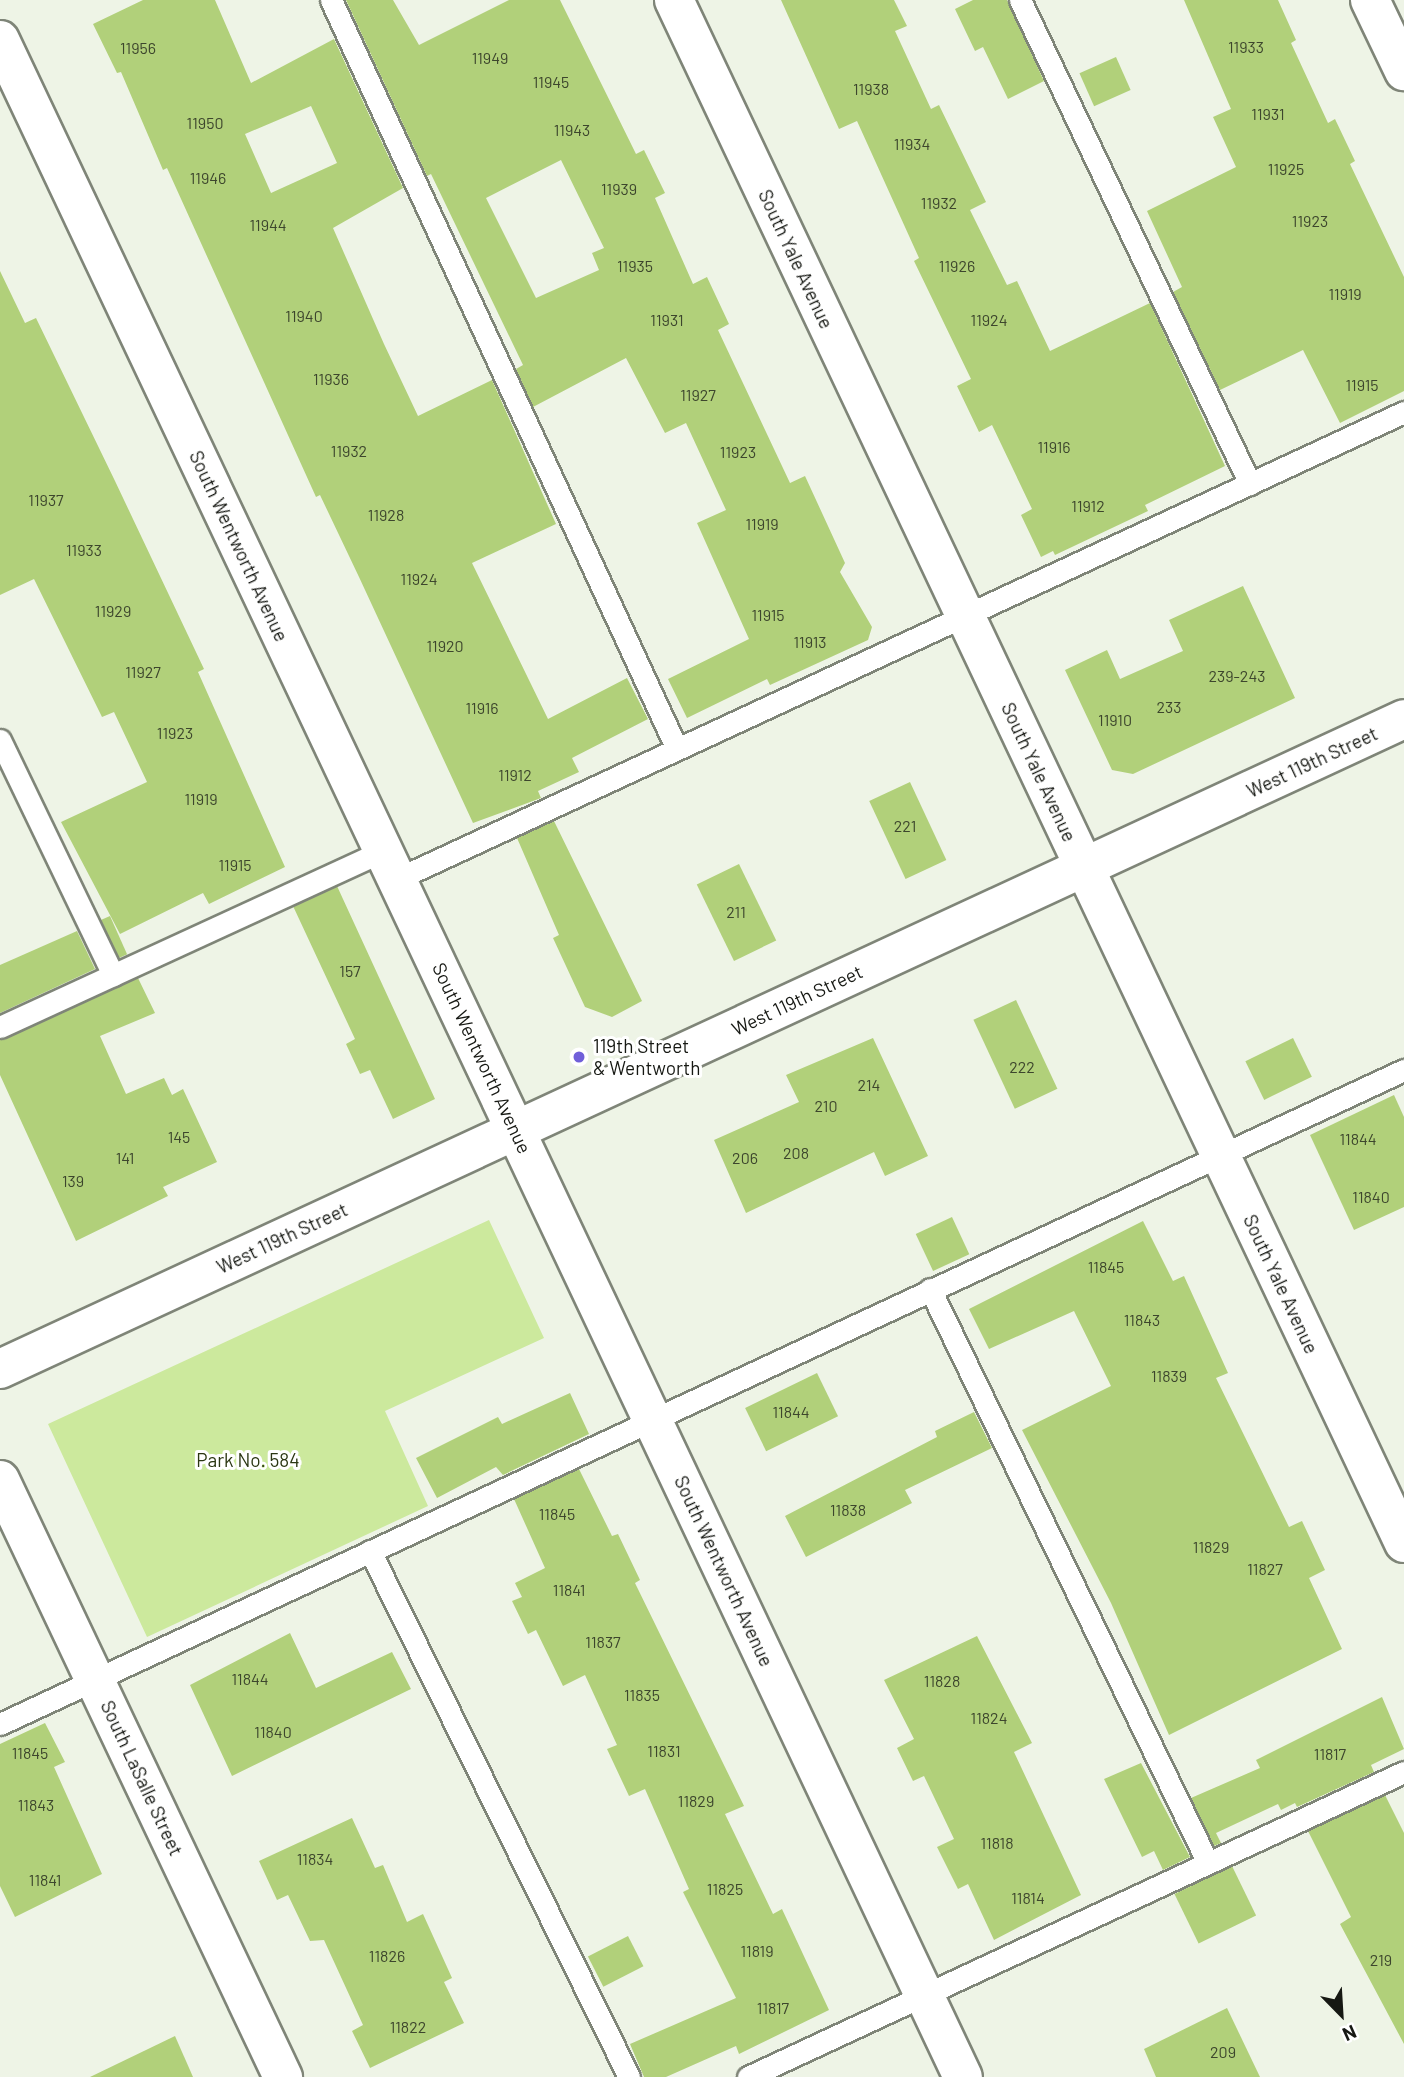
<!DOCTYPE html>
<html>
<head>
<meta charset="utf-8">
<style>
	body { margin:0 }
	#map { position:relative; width:1404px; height:2077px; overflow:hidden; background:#eef4e6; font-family:Barlow,sans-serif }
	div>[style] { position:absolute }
	.green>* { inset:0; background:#cce99d }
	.building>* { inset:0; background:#b1d07a; transform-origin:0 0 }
	.roads { filter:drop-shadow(2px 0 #7f8578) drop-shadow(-2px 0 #7f8578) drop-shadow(0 2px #7f8578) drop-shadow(0 -2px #7f8578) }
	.lane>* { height:21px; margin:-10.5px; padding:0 10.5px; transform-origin:10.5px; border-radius:10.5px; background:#fff }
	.street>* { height:38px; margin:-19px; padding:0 19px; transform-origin:19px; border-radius:19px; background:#fff }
	.secondary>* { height:38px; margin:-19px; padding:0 19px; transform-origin:19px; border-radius:19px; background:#fff }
	.dots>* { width:19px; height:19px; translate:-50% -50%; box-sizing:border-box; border:4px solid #fff; border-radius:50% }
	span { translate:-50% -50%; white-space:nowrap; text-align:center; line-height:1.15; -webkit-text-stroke:6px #fff; paint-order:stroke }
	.number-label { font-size:16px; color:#3d462d }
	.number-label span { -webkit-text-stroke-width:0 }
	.street-label { font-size:19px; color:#161813 }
	.poi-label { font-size:19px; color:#161813 }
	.left { translate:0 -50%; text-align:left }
	.park-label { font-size:19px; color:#2b3713 }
	.north { position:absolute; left:1306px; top:1979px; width:70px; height:70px; -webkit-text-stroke:5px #fff; paint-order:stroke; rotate:156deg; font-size:19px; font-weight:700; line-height:28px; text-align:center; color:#161813 }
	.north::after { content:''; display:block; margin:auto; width:24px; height:32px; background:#161813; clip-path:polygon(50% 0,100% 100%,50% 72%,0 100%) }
</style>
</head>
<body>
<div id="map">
	<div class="green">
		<div style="clip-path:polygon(489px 1220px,544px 1338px,385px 1411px,428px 1506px,147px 1637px,48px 1424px)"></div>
	</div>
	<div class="building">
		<div style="clip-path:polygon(evenodd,143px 0,215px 0,251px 83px,334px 39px,403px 188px,333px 228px,384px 344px,418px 416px,492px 380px,556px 524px,472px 563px,548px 719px,627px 678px,648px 719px,572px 758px,579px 772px,538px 791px,541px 798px,473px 823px,359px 577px,320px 495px,316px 497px,167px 168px,163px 170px,121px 72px,117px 73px,93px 24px,143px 0,311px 106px,337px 163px,271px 193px,245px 134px,311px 106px)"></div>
		<div style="clip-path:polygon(evenodd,346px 0,393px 0,419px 45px,509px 0,560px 0,636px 154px,644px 150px,665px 193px,655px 198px,693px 284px,707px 277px,729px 324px,718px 330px,790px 483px,805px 476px,845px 563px,840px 572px,872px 627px,868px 640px,770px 685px,767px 679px,687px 718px,668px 679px,749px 639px,697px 523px,726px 510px,686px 423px,665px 433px,626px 358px,533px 407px,516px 369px,523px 365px,431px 174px,427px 176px,346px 0,561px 160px,604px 248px,592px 253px,599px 270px,536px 298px,486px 198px,561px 160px)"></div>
		<div style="clip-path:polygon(781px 0,894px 0,907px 26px,895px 31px,931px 109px,939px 105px,986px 202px,970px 210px,1007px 285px,1017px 281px,1050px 351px,1150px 303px,1225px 466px,1145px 505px,1148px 511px,1055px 555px,1053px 551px,1041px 557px,1021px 515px,1032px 509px,992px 425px,979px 432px,957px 386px,971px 379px,914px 261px,919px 258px,857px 121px,839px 129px)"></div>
		<div style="clip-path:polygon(973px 0,1007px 0,1044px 81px,1008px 99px,983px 47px,975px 51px,955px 9px)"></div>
		<div style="clip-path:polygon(1184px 0,1278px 0,1296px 40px,1291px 43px,1328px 123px,1335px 119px,1355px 161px,1350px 164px,1404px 277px,1404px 391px,1340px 423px,1303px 350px,1220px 390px,1173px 292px,1182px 287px,1147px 211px,1236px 167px,1213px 117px,1231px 109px)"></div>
		<div style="left:1116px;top:57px;width:36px;height:40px;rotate:66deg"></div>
		<div style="clip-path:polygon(0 271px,25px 323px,36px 318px,115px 481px,204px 669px,198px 672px,285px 867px,209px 904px,203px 893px,120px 934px,61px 822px,147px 782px,114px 712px,102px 717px,34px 579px,0 595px)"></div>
		<div style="clip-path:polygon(1243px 586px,1295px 698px,1133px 774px,1112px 770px,1065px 670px,1107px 650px,1120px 679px,1183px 651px,1169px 620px)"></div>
		<div style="left:910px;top:782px;width:86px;height:45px;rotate:65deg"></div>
		<div style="clip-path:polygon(554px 821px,642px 1001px,612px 1017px,585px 1007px,553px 938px,559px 935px,517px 838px)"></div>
		<div style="left:739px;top:864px;width:85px;height:47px;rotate:64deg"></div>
		<div style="clip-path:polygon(337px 886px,435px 1099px,393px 1119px,370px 1070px,360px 1074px,346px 1044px,355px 1039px,293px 906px)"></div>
		<div style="left:110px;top:916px;width:42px;height:10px;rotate:66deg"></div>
		<div style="clip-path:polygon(77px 931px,95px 969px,0 1013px,0 965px)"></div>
		<div style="clip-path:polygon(138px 978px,155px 1013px,100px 1036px,126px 1094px,164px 1078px,172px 1095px,183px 1089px,217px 1162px,163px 1187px,168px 1196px,76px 1241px,0 1075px,0 1040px)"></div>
		<div style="left:1016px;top:1000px;width:98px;height:47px;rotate:65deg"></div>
		<div style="clip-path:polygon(873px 1038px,928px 1156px,885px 1176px,874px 1152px,746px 1213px,714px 1140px,799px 1102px,786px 1075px)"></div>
		<div style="left:1293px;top:1038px;width:43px;height:53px;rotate:64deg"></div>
		<div style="clip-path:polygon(1394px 1095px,1404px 1117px,1404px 1207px,1354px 1230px,1310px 1135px)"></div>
		<div style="left:952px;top:1217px;width:41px;height:40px;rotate:65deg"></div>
		<div style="clip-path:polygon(1143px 1221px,1173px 1281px,1184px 1276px,1228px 1373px,1216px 1378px,1289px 1527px,1302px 1521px,1325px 1570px,1309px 1578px,1342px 1649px,1169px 1735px,1111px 1603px,1022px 1430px,1111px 1386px,1074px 1311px,989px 1349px,969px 1309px)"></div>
		<div style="left:817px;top:1373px;width:48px;height:80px;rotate:64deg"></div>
		<div style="clip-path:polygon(570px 1393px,589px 1434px,503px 1475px,496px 1467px,437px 1498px,416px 1458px,498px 1417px,502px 1424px)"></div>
		<div style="clip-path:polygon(974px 1412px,992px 1448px,905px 1490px,912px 1503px,806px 1557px,785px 1516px,937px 1437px,935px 1431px)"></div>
		<div style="clip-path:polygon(579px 1469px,612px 1536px,618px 1534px,640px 1580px,635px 1583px,744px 1806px,725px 1814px,773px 1914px,782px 1909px,829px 2010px,739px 2054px,736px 2046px,666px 2077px,644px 2077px,630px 2044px,736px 1998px,683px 1892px,689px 1889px,645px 1789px,629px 1796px,607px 1749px,617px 1745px,585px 1675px,563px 1686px,536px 1630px,528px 1634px,512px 1601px,522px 1597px,515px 1583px,545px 1568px,514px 1499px)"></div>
		<div style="clip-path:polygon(290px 1633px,316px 1688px,392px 1652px,411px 1689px,232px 1776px,190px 1685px)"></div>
		<div style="clip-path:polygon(977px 1636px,1032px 1743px,1014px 1752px,1081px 1895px,994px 1940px,968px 1884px,958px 1889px,937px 1847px,954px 1839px,924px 1776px,913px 1781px,897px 1748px,914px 1739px,884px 1680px)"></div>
		<div style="clip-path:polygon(1382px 1697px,1404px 1749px,1371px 1765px,1374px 1772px,1297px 1807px,1295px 1803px,1281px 1810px,1278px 1804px,1216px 1833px,1221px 1843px,1214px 1846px,1191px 1798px,1260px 1768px,1256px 1760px)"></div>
		<div style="clip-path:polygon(45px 1723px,65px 1762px,54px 1767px,102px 1874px,15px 1917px,0 1886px,0 1744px)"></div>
		<div style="clip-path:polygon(1141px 1763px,1190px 1857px,1163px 1870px,1154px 1851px,1142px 1857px,1104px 1779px)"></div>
		<div style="clip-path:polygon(1385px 1795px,1404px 1833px,1404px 2044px,1340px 1924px,1351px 1917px,1308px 1831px)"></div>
		<div style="clip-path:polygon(352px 1818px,375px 1868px,383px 1865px,407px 1922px,423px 1914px,452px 1978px,444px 1982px,464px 2023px,370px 2068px,352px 2031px,363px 2025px,324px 1940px,310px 1941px,288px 1895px,277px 1900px,259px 1861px)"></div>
		<div style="left:1232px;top:1866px;width:55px;height:64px;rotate:64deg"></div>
		<div style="left:628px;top:1936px;width:34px;height:45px;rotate:63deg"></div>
		<div style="clip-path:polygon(1227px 2008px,1260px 2077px,1156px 2077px,1144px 2049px)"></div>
		<div style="clip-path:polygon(175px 2036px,193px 2077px,90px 2077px)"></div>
	</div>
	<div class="roads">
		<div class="lane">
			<div style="left:331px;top:0;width:825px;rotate:65.21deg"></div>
			<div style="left:1020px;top:0;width:536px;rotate:64.58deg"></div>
			<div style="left:0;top:740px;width:261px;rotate:64.3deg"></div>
			<div style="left:397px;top:879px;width:1110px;rotate:-24.88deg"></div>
			<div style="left:0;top:1027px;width:423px;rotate:-24.7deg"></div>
			<div style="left:930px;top:1289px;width:638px;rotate:64.16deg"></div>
			<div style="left:370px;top:1551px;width:586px;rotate:63.78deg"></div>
			<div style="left:0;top:1724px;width:1549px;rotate:-24.98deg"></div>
			<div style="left:748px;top:2077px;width:723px;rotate:-24.94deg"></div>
		</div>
		<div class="street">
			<div style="left:674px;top:0;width:1707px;rotate:64.68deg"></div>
			<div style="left:1370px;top:0;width:79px;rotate:64.4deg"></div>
			<div style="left:0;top:1480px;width:661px;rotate:64.64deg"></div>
		</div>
		<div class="secondary">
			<div style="left:0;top:40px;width:2253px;rotate:64.7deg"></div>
			<div style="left:0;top:1369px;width:1547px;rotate:-24.84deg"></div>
		</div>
	</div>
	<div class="dots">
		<div style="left:579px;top:1057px;background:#705fd9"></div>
	</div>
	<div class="number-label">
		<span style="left:1246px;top:47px">11933</span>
		<span style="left:138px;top:48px">11956</span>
		<span style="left:490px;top:58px">11949</span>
		<span style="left:551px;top:82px">11945</span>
		<span style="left:871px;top:89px">11938</span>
		<span style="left:1268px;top:114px">11931</span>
		<span style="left:205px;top:123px">11950</span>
		<span style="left:572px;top:130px">11943</span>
		<span style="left:912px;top:144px">11934</span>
		<span style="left:1286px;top:169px">11925</span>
		<span style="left:208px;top:178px">11946</span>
		<span style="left:619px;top:189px">11939</span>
		<span style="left:939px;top:203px">11932</span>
		<span style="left:1310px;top:221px">11923</span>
		<span style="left:268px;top:225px">11944</span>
		<span style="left:635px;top:266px">11935</span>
		<span style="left:957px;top:266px">11926</span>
		<span style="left:1345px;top:294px">11919</span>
		<span style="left:304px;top:316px">11940</span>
		<span style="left:667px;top:320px">11931</span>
		<span style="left:989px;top:320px">11924</span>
		<span style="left:331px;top:379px">11936</span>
		<span style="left:1362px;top:385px">11915</span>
		<span style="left:698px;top:395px">11927</span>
		<span style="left:1054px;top:447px">11916</span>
		<span style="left:349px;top:451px">11932</span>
		<span style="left:738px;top:452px">11923</span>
		<span style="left:46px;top:500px">11937</span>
		<span style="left:1088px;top:506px">11912</span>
		<span style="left:386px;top:515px">11928</span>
		<span style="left:762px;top:524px">11919</span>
		<span style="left:84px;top:550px">11933</span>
		<span style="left:419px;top:579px">11924</span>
		<span style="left:113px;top:611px">11929</span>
		<span style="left:768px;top:615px">11915</span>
		<span style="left:810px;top:642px">11913</span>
		<span style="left:445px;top:646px">11920</span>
		<span style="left:143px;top:672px">11927</span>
		<span style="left:1237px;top:676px">239-243</span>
		<span style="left:1169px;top:707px">233</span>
		<span style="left:482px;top:708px">11916</span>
		<span style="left:1115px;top:720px">11910</span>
		<span style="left:175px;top:733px">11923</span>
		<span style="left:515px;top:775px">11912</span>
		<span style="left:201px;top:799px">11919</span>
		<span style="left:905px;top:826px">221</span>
		<span style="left:235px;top:865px">11915</span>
		<span style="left:736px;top:912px">211</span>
		<span style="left:350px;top:971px">157</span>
		<span style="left:1022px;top:1067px">222</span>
		<span style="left:869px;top:1085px">214</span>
		<span style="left:826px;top:1106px">210</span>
		<span style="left:179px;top:1137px">145</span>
		<span style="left:1358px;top:1139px">11844</span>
		<span style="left:796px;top:1153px">208</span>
		<span style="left:125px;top:1158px">141</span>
		<span style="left:745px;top:1158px">206</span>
		<span style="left:73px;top:1181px">139</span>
		<span style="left:1371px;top:1197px">11840</span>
		<span style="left:1106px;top:1267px">11845</span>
		<span style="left:1142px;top:1320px">11843</span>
		<span style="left:1169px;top:1376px">11839</span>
		<span style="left:791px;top:1412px">11844</span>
		<span style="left:848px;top:1510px">11838</span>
		<span style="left:557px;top:1514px">11845</span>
		<span style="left:1211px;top:1547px">11829</span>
		<span style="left:1265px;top:1569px">11827</span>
		<span style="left:569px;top:1590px">11841</span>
		<span style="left:603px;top:1642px">11837</span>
		<span style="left:250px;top:1679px">11844</span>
		<span style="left:942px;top:1681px">11828</span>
		<span style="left:642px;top:1695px">11835</span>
		<span style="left:989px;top:1718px">11824</span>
		<span style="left:273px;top:1732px">11840</span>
		<span style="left:664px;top:1751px">11831</span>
		<span style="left:30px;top:1753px">11845</span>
		<span style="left:1330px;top:1754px">11817</span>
		<span style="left:696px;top:1801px">11829</span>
		<span style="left:36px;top:1805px">11843</span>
		<span style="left:997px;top:1843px">11818</span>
		<span style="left:315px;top:1859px">11834</span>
		<span style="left:45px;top:1880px">11841</span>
		<span style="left:725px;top:1889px">11825</span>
		<span style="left:1028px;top:1898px">11814</span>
		<span style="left:757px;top:1951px">11819</span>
		<span style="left:387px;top:1956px">11826</span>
		<span style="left:1381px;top:1960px">219</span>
		<span style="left:773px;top:2008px">11817</span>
		<span style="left:408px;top:2027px">11822</span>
		<span style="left:1223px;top:2052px">209</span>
	</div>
	<div class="street-label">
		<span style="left:796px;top:259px;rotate:65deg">South Yale Avenue</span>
		<span style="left:239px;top:546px;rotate:65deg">South Wentworth Avenue</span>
		<span style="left:1312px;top:762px;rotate:-25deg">West 119th Street</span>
		<span style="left:1039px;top:772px;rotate:65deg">South Yale Avenue</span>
		<span style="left:797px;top:1000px;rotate:-25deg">West 119th Street</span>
		<span style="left:482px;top:1058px;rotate:65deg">South Wentworth Avenue</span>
		<span style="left:282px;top:1238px;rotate:-25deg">West 119th Street</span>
		<span style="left:1281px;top:1284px;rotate:65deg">South Yale Avenue</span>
		<span style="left:724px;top:1571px;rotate:65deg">South Wentworth Avenue</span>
		<span style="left:142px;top:1778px;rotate:65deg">South LaSalle Street</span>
	</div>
	<div class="poi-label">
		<span class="left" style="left:593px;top:1057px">119th Street<br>&amp; Wentworth</span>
	</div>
	<div class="park-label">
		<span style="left:248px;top:1460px">Park No. 584</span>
	</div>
	<div class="north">N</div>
</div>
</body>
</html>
